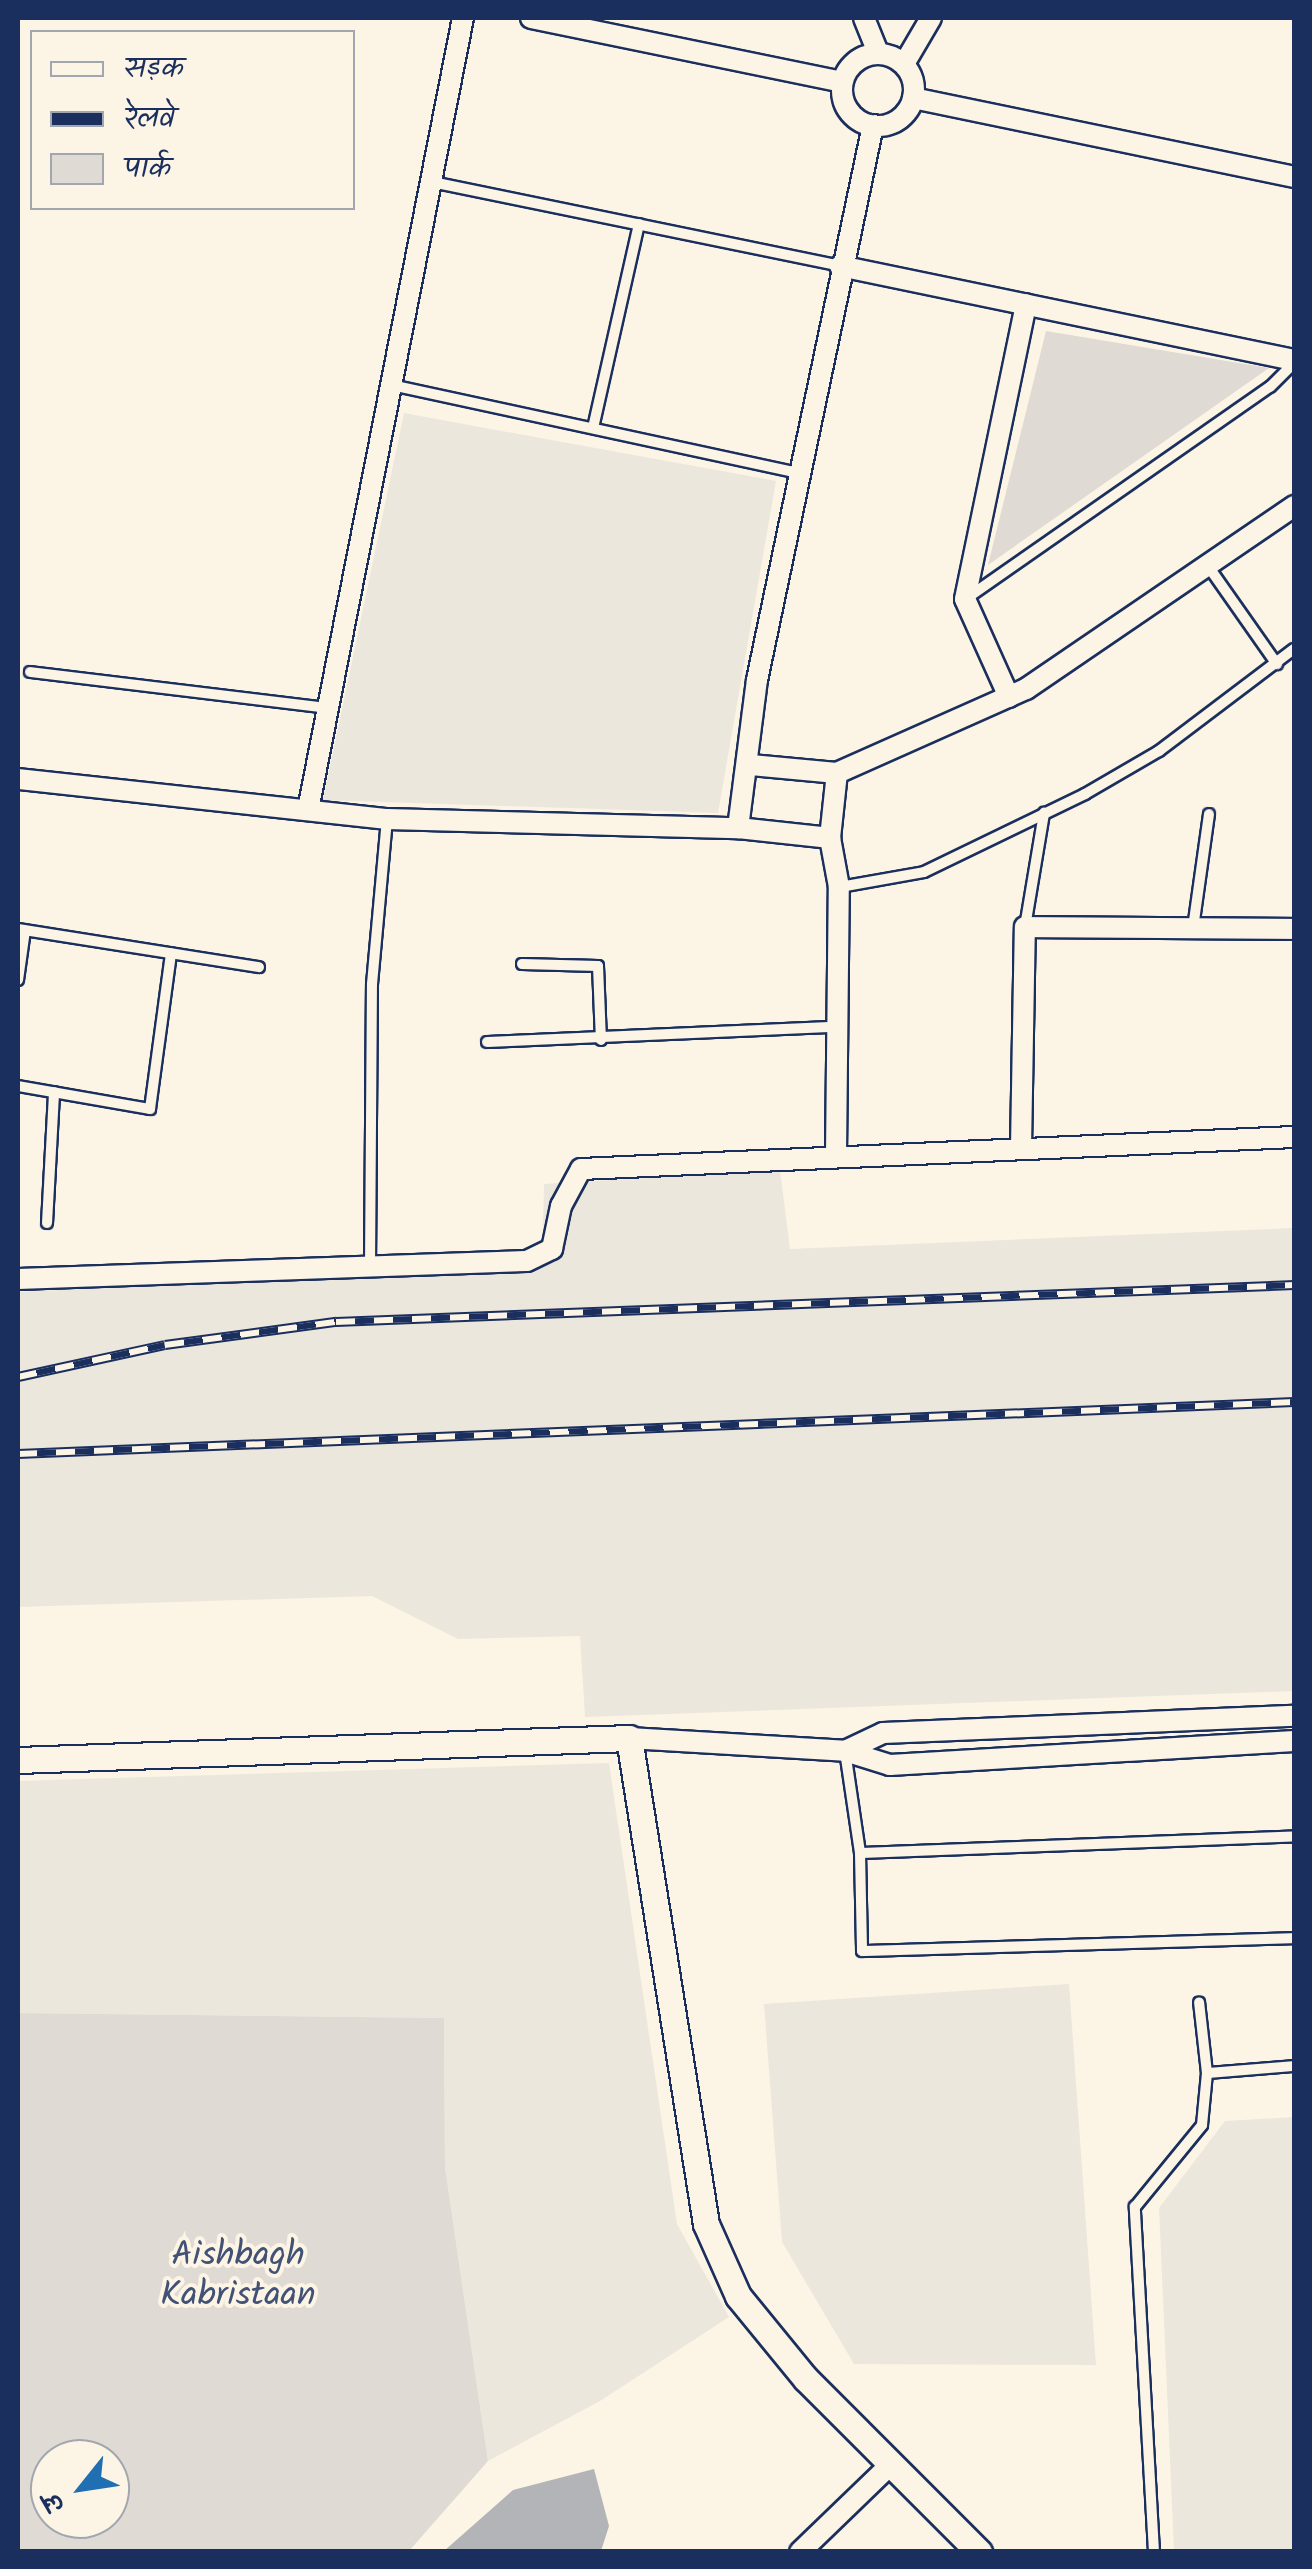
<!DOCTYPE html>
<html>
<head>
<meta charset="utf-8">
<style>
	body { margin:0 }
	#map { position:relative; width:1312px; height:2569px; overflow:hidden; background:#fcf5e5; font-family:Kalam,"Playpen Sans Deva",sans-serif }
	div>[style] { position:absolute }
	.built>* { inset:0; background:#ece7dc }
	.green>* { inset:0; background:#dfdbd4 }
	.water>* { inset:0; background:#b2b4b8 }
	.roads { filter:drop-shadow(2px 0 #1b2f5e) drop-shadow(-2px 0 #1b2f5e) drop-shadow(0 2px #1b2f5e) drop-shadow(0 -2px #1b2f5e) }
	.service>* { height:10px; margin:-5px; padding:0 5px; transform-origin:5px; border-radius:5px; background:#fcf5e5 }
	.minor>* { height:20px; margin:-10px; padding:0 10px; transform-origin:10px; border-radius:10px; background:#fcf5e5 }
	.minor>.ring { margin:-10px; padding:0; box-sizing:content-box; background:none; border:20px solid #fcf5e5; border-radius:50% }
	.tertiary>* { height:25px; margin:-12.5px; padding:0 12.5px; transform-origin:12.5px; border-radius:12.5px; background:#fcf5e5 }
	.rail>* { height:10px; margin-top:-5px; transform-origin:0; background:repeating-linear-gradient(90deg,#fcf5e5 0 19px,#1b2f5e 0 38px); box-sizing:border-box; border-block:2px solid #1b2f5e }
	span { translate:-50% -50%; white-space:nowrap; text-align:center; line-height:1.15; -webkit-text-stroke:8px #fcf5e5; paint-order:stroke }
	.park-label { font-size:35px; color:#425176 }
	.frame { position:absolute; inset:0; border:20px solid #1b2f5e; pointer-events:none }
	.legend { position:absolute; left:30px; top:30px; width:325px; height:180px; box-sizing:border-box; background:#fcf5e5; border:2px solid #a2a6af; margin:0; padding:12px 18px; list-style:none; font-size:30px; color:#1b2f5e }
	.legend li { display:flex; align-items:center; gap:20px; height:50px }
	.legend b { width:50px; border:2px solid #a2a6af }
	.north { position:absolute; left:30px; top:2439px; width:100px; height:100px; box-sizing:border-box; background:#fcf5e5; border:2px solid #a2a6af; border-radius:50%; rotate:240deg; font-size:28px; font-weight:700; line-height:40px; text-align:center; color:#1b2f5e }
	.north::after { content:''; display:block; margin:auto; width:35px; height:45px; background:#1f6fb2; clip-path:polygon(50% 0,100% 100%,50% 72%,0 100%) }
</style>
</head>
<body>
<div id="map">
	<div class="built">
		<div style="clip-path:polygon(404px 413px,776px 481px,718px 813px,323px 800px)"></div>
		<div style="clip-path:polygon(780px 1170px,790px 1249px,1294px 1228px,1294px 1691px,585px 1717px,580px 1636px,458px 1639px,372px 1596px,18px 1607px,18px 1292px,542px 1268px,544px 1184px)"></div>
		<div style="clip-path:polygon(609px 1763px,677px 2224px,729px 2317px,600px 2401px,488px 2461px,445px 2167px,444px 2018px,18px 2013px,18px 1781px)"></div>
		<div style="clip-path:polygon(1069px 1984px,1096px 2365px,854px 2364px,782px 2242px,764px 2004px)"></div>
		<div style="clip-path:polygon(1294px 2117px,1294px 2551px,1174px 2551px,1159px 2208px,1225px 2121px)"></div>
	</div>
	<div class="green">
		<div style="clip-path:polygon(1046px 331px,1269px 368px,988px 565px)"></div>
		<div style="clip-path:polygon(evenodd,18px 2013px,444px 2018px,445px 2167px,488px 2461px,409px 2551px,18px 2551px,18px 2013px,50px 2459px,110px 2459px,110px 2519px,50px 2519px,50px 2459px)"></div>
	</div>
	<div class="water">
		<div style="clip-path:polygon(594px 2469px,609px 2526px,601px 2551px,444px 2551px,513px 2490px)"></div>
	</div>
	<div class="roads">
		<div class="service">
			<div style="left:432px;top:182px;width:417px;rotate:11.6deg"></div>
			<div style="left:391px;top:385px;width:416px;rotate:12.2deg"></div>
			<div style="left:593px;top:428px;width:209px;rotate:-77.3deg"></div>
			<div style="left:1208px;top:566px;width:120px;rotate:54.9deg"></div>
			<div style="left:967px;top:598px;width:369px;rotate:-34.9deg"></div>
			<div style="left:1270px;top:387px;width:34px;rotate:-45deg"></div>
			<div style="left:30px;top:672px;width:300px;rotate:6.9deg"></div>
			<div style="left:840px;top:887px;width:85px;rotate:-10.1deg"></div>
			<div style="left:924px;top:872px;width:179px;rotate:-25.8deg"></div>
			<div style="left:1085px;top:794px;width:86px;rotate:-30.2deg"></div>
			<div style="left:1159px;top:751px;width:169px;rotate:-37.1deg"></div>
			<div style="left:1025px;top:927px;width:116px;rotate:-80.5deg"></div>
			<div style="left:1193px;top:928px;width:115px;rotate:-82deg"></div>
			<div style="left:18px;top:929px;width:244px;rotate:9deg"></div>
			<div style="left:522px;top:964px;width:76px;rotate:1.5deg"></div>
			<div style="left:598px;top:966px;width:74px;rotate:87.7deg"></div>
			<div style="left:18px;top:980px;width:50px;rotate:-82deg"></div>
			<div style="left:487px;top:1042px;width:349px;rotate:-2.5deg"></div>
			<div style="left:18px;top:1086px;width:134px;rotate:9.9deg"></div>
			<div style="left:150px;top:1109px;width:157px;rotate:-82.3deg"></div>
			<div style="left:47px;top:1223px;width:131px;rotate:-86.9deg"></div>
			<div style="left:370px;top:1266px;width:282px;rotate:-89.6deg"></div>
			<div style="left:372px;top:984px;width:166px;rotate:-84.8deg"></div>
			<div style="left:845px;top:1751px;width:103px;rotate:81.6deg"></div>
			<div style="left:860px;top:1853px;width:98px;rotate:88.8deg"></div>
			<div style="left:862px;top:1951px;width:432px;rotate:-1.7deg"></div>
			<div style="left:860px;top:1853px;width:434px;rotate:-2.2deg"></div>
			<div style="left:1207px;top:2073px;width:87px;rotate:-4.6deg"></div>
			<div style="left:1154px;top:2552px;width:346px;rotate:-93.2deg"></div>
			<div style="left:1135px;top:2207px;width:106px;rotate:-50.7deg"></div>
			<div style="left:1202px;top:2125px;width:52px;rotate:-84.5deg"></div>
			<div style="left:1207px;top:2073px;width:71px;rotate:-96.4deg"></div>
		</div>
		<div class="minor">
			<div style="left:531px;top:18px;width:318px;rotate:11.6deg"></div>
			<div style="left:864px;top:18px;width:38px;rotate:68deg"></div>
			<div class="ring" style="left:842px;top:54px;width:52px;height:52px"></div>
			<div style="left:904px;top:64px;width:53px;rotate:-59.6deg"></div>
			<div style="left:913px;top:98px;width:389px;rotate:11.7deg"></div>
			<div style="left:840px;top:266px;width:464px;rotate:11.7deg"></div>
			<div style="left:1009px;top:697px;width:107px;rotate:-114.2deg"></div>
			<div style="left:965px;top:599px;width:301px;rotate:-78.3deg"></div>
			<div style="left:751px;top:765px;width:86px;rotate:5.3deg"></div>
			<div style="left:837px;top:773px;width:207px;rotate:-24deg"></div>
			<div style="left:1026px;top:689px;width:325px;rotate:-34.3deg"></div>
			<div style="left:18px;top:779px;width:371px;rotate:6.2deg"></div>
			<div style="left:387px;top:819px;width:351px;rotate:1.5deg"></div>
			<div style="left:738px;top:828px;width:93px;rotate:6.2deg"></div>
			<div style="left:308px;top:810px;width:807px;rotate:-78.93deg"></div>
			<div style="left:738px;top:828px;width:149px;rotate:-82.7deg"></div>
			<div style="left:757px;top:680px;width:567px;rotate:-78.19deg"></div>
			<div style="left:1021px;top:1148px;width:221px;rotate:-89deg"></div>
			<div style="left:1025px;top:927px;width:269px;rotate:0.4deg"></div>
			<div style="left:836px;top:1155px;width:268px;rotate:-89.4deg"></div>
			<div style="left:839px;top:887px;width:50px;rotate:-100.4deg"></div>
			<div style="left:830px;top:838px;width:65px;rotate:-83.9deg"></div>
			<div style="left:18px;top:1279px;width:509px;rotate:-2.03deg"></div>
			<div style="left:527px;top:1261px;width:28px;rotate:-26deg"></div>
			<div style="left:552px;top:1249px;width:44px;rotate:-78.2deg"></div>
			<div style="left:561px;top:1206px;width:42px;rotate:-61.6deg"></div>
			<div style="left:581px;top:1169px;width:714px;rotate:-2.57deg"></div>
			<div style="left:629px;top:1738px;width:216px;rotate:3.4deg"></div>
			<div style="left:845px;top:1751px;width:47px;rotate:17.3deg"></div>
			<div style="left:890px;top:1765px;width:405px;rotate:-3.4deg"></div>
			<div style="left:845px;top:1751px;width:42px;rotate:-25.3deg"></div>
			<div style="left:883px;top:1733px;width:411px;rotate:-2.4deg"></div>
			<div style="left:800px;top:2552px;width:127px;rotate:-44deg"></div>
		</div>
		<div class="tertiary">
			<div style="left:18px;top:1760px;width:611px;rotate:-2.06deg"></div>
			<div style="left:629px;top:1738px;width:492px;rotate:81deg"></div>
			<div style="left:706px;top:2224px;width:79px;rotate:66deg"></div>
			<div style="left:738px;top:2296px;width:107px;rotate:50.7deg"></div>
			<div style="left:806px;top:2379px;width:245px;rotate:45deg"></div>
		</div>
	</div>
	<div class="rail">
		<div style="left:18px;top:1377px;width:150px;rotate:-12.3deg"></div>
		<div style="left:165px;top:1345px;width:173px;rotate:-7.7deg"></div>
		<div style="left:336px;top:1322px;width:959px;rotate:-2.21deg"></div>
		<div style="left:18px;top:1454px;width:1277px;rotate:-2.33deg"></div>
	</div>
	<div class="park-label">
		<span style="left:238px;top:2276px">Aishbagh<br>Kabristaan</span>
	</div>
	<div class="frame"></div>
	<ul class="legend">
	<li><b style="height:12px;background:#fcf5e5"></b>सड़क</li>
	<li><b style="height:12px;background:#1b2f5e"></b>रेलवे</li>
	<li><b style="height:28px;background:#dfdbd4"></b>पार्क</li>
	</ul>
	<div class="north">उ</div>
</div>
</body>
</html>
